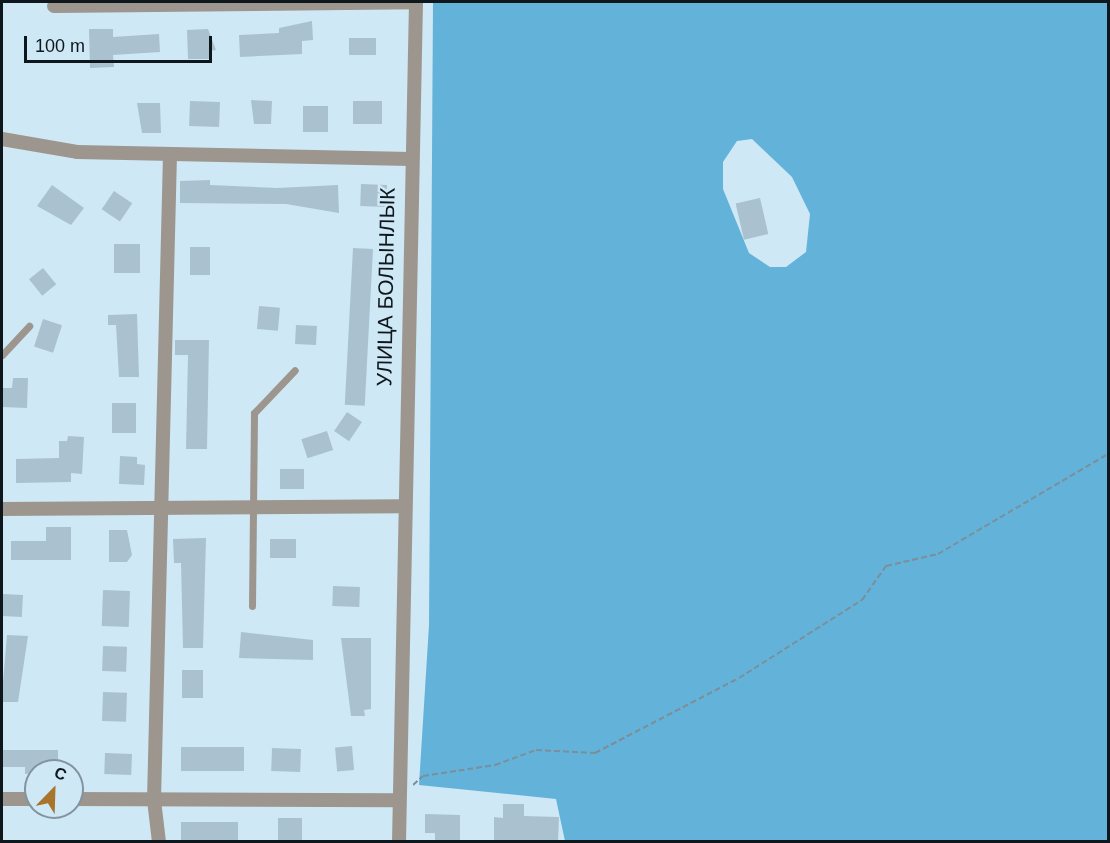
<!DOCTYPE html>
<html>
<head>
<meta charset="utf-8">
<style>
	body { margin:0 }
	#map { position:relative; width:1110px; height:843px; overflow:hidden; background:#cfe8f5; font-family:Arial,sans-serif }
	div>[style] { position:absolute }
	.forest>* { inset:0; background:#62b2da }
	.building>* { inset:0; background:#aac2cf; transform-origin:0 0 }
	.path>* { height:2px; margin-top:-1px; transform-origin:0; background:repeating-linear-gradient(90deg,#7c8e97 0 6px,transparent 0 9px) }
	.service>* { height:7px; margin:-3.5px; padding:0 3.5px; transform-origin:3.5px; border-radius:3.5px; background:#9d968e }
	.minor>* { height:14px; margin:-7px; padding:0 7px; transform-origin:7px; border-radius:7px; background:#9d968e }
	span { translate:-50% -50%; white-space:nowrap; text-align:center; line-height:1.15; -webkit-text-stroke:5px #cfe8f5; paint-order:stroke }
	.street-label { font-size:21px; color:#0e171b }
	.frame { position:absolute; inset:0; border:3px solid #0e171b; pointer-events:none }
	.north { position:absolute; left:24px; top:759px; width:60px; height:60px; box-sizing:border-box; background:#cfe8f5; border:2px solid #82949e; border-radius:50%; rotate:23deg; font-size:16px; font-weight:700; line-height:24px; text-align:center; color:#0e171b }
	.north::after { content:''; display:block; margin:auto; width:21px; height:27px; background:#a7752b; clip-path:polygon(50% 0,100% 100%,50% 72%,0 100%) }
	.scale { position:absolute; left:24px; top:36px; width:188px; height:27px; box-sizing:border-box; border:3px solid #0e171b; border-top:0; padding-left:8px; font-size:18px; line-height:21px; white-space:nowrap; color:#0e171b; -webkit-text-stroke:4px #cfe8f5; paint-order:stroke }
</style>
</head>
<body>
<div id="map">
	<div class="forest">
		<div style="clip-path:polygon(evenodd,433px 2px,1108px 2px,1108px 841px,565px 841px,556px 799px,419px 785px,429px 625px,433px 2px,752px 139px,792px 177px,810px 214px,806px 252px,786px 267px,770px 267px,749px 253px,723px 189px,723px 162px,737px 141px,752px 139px)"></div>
	</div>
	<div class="building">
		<div style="clip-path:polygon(312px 21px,313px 40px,302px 41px,302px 54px,240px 57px,239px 35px,279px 33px,279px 28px)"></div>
		<div style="clip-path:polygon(89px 29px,113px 29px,113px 37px,159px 34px,160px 52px,113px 55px,114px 67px,90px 68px)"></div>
		<div style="clip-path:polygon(208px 29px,216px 50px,209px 51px,209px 59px,188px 59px,187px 30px)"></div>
		<div style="left:349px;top:38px;width:27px;height:17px"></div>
		<div style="clip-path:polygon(251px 100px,272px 101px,271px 124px,254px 124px)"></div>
		<div style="left:190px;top:101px;width:30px;height:25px;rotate:2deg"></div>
		<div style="left:353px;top:101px;width:29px;height:23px"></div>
		<div style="clip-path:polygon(137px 103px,160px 103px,161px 133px,142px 133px)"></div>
		<div style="left:303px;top:106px;width:25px;height:26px"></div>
		<div style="clip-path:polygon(210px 180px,210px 185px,277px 188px,338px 185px,339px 213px,286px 204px,180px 203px,180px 181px)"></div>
		<div style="left:361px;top:184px;width:26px;height:22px;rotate:2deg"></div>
		<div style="clip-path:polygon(52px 185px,84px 208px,71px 225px,37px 206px)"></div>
		<div style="left:114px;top:191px;width:22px;height:22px;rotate:34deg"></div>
		<div style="left:760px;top:198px;width:37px;height:25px;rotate:77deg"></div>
		<div style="left:114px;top:244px;width:26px;height:29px"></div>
		<div style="left:190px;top:247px;width:20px;height:28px"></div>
		<div style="left:353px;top:248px;width:20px;height:157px;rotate:3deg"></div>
		<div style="left:43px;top:268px;width:21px;height:18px;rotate:51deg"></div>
		<div style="left:259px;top:306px;width:21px;height:23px;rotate:5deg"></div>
		<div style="clip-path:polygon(137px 314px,139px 377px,119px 377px,116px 325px,108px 325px,108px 315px)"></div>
		<div style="left:43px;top:319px;width:20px;height:29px;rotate:18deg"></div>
		<div style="left:296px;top:325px;width:21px;height:19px;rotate:3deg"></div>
		<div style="clip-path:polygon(175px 340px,209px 340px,207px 449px,186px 449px,188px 355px,175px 355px)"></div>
		<div style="clip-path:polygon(13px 378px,28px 378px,27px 408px,2px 407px,2px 388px,12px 388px)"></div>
		<div style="left:112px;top:403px;width:24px;height:30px"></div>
		<div style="left:347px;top:412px;width:18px;height:23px;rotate:34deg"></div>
		<div style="left:327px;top:431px;width:20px;height:27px;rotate:72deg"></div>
		<div style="clip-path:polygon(68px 436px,84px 437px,82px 474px,71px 473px,71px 482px,16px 483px,16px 459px,59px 458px,59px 441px,67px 441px)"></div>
		<div style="clip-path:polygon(120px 456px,137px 457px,137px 464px,145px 465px,144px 485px,119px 484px)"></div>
		<div style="left:280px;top:469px;width:24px;height:20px"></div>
		<div style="clip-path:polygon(46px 527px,71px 527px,71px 560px,11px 560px,11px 541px,46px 541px)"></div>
		<div style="clip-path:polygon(109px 530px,127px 530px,132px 555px,127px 562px,109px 562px)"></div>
		<div style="clip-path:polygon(206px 538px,203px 648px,183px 648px,181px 563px,174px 563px,173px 539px)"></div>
		<div style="left:270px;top:539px;width:26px;height:19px"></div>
		<div style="left:333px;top:586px;width:27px;height:20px;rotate:2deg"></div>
		<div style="left:103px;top:590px;width:27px;height:36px;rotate:2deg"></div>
		<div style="left:3px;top:594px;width:20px;height:22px;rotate:3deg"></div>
		<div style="clip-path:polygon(241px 632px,313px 640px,313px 660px,239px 658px)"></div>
		<div style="clip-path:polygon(7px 635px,28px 636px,18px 702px,3px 702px,2px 694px)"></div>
		<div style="clip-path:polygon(341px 638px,371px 638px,371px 709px,364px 710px,365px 716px,351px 716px)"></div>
		<div style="left:103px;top:646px;width:24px;height:25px;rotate:2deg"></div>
		<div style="left:182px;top:670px;width:21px;height:28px"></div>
		<div style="left:103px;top:692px;width:24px;height:29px;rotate:2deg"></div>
		<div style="left:352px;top:746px;width:24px;height:17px;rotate:85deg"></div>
		<div style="left:181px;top:747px;width:63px;height:24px"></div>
		<div style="left:272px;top:748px;width:29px;height:23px;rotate:2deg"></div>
		<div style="clip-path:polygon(2px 750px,58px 750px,58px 771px,25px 774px,25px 767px,2px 767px)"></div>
		<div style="left:105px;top:753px;width:27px;height:21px;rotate:2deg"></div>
		<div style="clip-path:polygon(503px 804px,524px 804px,524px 816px,559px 817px,558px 842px,494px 841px,494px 817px,503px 818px)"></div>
		<div style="clip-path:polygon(425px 814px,460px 815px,460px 842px,435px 842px,435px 833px,425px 833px)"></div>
		<div style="left:278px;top:818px;width:24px;height:24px"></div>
		<div style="left:181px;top:822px;width:57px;height:20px"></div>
	</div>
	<div class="path">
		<div style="left:413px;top:785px;width:13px;rotate:-42deg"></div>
		<div style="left:423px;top:776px;width:73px;rotate:-8.7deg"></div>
		<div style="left:495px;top:765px;width:44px;rotate:-20.1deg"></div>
		<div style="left:536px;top:750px;width:59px;rotate:2.9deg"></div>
		<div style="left:595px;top:753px;width:162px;rotate:-27.5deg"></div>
		<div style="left:739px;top:678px;width:146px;rotate:-32.4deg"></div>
		<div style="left:862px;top:600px;width:42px;rotate:-54.8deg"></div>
		<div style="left:886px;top:566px;width:53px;rotate:-13deg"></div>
		<div style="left:938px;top:554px;width:197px;rotate:-30.5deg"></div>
	</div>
	<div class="service">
		<div style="left:2px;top:355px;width:40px;rotate:-47deg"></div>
		<div style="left:252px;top:606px;width:193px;rotate:-89.4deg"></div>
		<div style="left:254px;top:413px;width:59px;rotate:-46.4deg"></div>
	</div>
	<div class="minor">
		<div style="left:54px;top:6px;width:362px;rotate:-0.6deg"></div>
		<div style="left:2px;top:139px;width:76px;rotate:9.8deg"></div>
		<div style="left:77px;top:152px;width:334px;rotate:1.2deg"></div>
		<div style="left:2px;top:509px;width:401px;rotate:-0.4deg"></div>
		<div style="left:2px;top:799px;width:34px"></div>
		<div style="left:72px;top:799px;width:326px;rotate:0.2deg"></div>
		<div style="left:159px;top:842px;width:42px;rotate:-96.8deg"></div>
		<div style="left:154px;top:800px;width:644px;rotate:-88.58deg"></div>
		<div style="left:399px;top:842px;width:840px;rotate:-88.84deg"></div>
	</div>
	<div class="street-label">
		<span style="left:386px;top:287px;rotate:-89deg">УЛИЦА БОЛЫНЛЫК</span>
	</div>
	<div class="frame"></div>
	<div class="north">С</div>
	<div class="scale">100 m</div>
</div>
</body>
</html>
